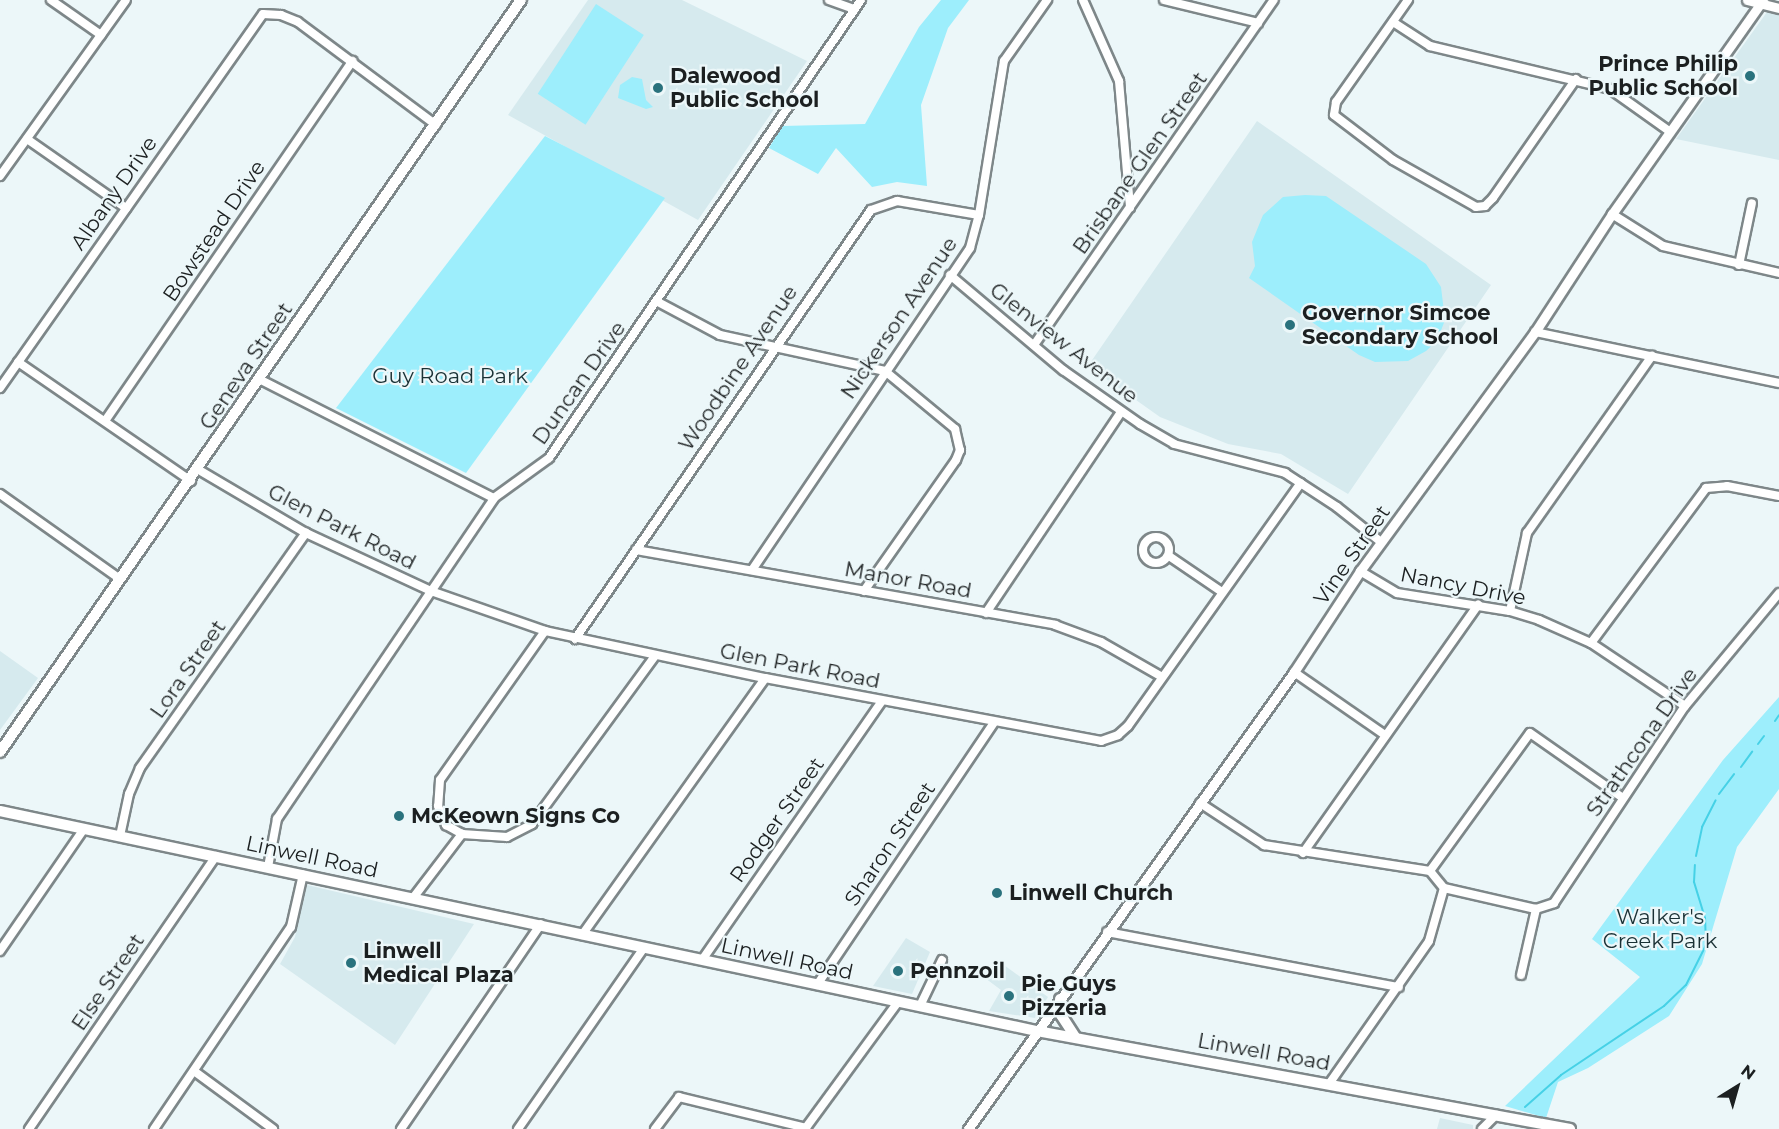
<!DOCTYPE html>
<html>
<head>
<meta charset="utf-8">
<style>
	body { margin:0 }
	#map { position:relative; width:1779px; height:1129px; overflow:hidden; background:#ecf7f9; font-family:Montserrat,sans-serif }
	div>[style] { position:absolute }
	.built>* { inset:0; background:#d6eaee }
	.green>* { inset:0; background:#9deefc; transform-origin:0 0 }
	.stream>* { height:2px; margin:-1px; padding:0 1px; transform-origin:1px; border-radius:1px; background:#46d1e6 }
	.roads { filter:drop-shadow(2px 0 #7e8789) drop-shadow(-2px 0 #7e8789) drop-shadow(0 2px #7e8789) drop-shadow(0 -2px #7e8789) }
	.minor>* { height:8px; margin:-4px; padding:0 4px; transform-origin:4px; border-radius:4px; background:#fff }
	.minor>.ring { margin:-4px; padding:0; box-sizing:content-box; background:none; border:8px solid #fff; border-radius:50% }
	.tertiary>* { height:9px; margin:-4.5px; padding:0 4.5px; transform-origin:4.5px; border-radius:4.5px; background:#fff }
	.secondary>* { height:10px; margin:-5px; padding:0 5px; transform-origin:5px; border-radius:5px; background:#fff }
	.dots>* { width:16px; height:16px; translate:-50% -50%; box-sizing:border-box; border:3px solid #ecf7f9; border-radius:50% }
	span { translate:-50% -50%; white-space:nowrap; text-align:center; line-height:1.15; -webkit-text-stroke:4.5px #ecf7f9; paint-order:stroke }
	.poi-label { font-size:21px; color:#1c2021; font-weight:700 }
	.right { translate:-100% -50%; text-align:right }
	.left { translate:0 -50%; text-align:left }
	.street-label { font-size:21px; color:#1c2021 }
	.park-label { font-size:21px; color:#1a3135 }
	.north { position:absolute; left:1707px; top:1057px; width:60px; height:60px; -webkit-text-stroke:4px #ecf7f9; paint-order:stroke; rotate:37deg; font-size:16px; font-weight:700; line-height:24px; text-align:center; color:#1c2021 }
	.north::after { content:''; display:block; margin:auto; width:21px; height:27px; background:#1c2021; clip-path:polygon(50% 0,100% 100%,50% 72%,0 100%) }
</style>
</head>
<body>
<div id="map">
	<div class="built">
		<div style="clip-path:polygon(588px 0,682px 0,807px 61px,698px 220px,508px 115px)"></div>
		<div style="clip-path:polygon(1767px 12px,1779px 14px,1779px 160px,1676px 139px)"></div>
		<div style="clip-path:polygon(1257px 121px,1491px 285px,1348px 494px,1281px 454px,1228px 444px,1160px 417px,1088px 366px)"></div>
		<div style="clip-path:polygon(0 651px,38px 678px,0 730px)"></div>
		<div style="clip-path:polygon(307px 885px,474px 924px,395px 1045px,280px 964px,295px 937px)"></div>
		<div style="clip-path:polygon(906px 938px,930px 952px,912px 994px,873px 986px)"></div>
		<div style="clip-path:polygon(997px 960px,1048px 997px,1035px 1018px,989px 1011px,1001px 990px,985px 978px)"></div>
		<div style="clip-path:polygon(1440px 1118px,1473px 1125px,1473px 1129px,1437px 1129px)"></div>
	</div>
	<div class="green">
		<div style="clip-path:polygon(941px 0,969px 0,948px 28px,921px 105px,927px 186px,897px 182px,872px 187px,836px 148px,818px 174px,769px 148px,782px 126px,865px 124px,919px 27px)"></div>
		<div style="left:596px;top:4px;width:57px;height:107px;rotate:33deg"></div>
		<div style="clip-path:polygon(632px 77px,642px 79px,646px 100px,653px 107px,646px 109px,618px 98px,620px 85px)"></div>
		<div style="clip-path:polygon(545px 136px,665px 198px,466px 473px,336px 408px)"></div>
		<div style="clip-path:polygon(1305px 195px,1326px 196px,1426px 264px,1441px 287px,1445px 320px,1437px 341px,1426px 351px,1408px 361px,1375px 362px,1359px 355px,1249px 278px,1255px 266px,1252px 242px,1263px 215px,1283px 197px)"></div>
		<div style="clip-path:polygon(1779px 697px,1779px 789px,1737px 847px,1702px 964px,1669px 1016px,1588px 1068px,1558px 1082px,1546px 1118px,1505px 1106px,1640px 977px,1592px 939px,1723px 760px)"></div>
	</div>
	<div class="stream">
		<div style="left:1775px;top:721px;width:7px;rotate:-56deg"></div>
		<div style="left:1758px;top:744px;width:10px;rotate:-53deg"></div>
		<div style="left:1741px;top:767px;width:19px;rotate:-54deg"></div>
		<div style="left:1719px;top:794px;width:25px;rotate:-53deg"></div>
		<div style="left:1696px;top:856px;width:30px;rotate:-78deg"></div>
		<div style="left:1702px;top:827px;width:30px;rotate:-63deg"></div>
		<div style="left:1525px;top:1107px;width:48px;rotate:-41.6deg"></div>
		<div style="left:1561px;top:1075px;width:124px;rotate:-33.8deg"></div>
		<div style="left:1664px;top:1006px;width:30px;rotate:-44deg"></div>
		<div style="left:1686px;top:985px;width:45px;rotate:-63.4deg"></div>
		<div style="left:1706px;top:945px;width:27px;rotate:-92deg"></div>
		<div style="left:1705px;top:918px;width:38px;rotate:-107deg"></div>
		<div style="left:1694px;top:882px;width:17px;rotate:-87deg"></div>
	</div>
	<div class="roads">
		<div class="minor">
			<div style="left:51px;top:0;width:61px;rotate:35deg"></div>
			<div style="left:829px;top:0;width:27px;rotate:20deg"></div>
			<div style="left:1083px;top:0;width:89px;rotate:66deg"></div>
			<div style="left:1119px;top:81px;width:127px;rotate:85deg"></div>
			<div style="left:1164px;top:0;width:97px;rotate:13.7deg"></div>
			<div style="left:1408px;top:0;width:125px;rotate:125.2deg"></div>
			<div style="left:1336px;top:102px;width:13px;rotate:99deg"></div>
			<div style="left:1334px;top:115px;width:74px;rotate:37.3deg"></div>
			<div style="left:1393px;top:160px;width:95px;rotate:29.5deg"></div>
			<div style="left:1476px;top:207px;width:9px;rotate:-6deg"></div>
			<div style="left:1485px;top:206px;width:11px;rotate:-45deg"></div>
			<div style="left:1493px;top:198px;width:145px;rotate:-55.1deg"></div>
			<div style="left:1393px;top:22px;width:44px;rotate:33deg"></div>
			<div style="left:1430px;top:46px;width:185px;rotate:13.4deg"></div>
			<div style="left:1610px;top:89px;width:72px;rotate:35.4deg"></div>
			<div style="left:27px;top:139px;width:121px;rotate:34.9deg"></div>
			<div style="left:0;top:176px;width:216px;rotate:-54.4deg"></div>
			<div style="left:1612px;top:214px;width:60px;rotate:32.1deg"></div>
			<div style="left:1663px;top:246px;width:119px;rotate:13.1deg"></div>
			<div style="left:1739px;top:265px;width:63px;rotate:-78.2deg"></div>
			<div style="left:950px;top:275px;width:148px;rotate:40.1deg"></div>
			<div style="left:1063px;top:370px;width:94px;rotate:35deg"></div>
			<div style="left:1140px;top:424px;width:39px;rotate:30deg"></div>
			<div style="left:1174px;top:444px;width:115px;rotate:14.6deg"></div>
			<div style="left:1285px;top:473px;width:62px;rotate:33.2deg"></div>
			<div style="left:1337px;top:507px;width:56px;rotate:38.5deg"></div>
			<div style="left:658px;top:302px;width:70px;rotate:28deg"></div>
			<div style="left:720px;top:335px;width:169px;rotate:12.3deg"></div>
			<div style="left:885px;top:371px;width:91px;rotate:39.6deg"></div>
			<div style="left:955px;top:429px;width:22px;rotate:77deg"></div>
			<div style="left:960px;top:450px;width:11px;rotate:112deg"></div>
			<div style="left:956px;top:460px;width:160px;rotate:125.1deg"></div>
			<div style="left:1535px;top:332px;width:249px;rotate:11.8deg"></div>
			<div style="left:1034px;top:345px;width:420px;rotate:-55.2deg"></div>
			<div style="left:18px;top:362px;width:210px;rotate:34.5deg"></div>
			<div style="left:261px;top:380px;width:261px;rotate:26.9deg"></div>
			<div style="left:0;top:388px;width:457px;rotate:-54.9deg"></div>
			<div style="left:263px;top:14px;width:18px;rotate:3deg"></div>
			<div style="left:281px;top:15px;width:18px;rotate:22deg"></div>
			<div style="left:298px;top:22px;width:172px;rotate:36.7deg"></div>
			<div style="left:105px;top:421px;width:437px;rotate:-55.5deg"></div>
			<div style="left:199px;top:470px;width:124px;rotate:30.5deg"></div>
			<div style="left:306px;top:533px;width:138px;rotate:24.9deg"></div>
			<div style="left:431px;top:591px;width:121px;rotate:19.3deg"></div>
			<div style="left:545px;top:631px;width:225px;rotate:12.1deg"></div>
			<div style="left:765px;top:678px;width:342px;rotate:10.6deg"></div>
			<div style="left:1101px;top:741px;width:18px;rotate:-19deg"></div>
			<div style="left:1118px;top:735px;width:13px;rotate:-42deg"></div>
			<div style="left:1128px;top:726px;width:298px;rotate:-54.6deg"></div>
			<div style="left:0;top:494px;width:147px;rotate:35.3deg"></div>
			<div class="ring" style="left:1143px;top:537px;width:18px;height:18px"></div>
			<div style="left:636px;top:550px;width:426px;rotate:10.1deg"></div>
			<div style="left:1055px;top:625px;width:49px;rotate:20.3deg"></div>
			<div style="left:1101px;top:642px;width:70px;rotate:29.8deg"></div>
			<div style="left:1169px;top:556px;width:64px;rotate:34.2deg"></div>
			<div style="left:752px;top:570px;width:389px;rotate:-55.9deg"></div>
			<div style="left:970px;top:248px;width:34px;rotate:-75deg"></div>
			<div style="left:979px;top:215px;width:156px;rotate:-80.8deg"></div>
			<div style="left:1004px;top:61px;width:75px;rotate:-54.8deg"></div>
			<div style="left:1360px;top:571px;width:43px;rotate:30.7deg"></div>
			<div style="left:1397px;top:593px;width:114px;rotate:9.1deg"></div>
			<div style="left:1510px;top:611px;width:30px;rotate:17deg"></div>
			<div style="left:1539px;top:620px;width:57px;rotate:23.9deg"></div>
			<div style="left:1591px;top:643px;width:113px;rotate:33.8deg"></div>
			<div style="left:1510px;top:611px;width:80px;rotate:-77.7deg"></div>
			<div style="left:1527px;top:533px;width:217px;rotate:-54.8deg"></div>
			<div style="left:986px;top:613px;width:242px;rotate:-56.1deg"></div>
			<div style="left:545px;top:631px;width:182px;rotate:125.2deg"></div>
			<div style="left:440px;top:780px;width:26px;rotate:94deg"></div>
			<div style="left:438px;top:806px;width:21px;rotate:67deg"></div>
			<div style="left:446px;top:825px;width:18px;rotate:29deg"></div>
			<div style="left:462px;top:834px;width:45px;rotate:3.8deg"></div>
			<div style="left:507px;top:837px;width:28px;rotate:-27deg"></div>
			<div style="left:532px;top:824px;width:208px;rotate:-53.8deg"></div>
			<div style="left:575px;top:639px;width:521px;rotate:-55.4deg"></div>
			<div style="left:871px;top:210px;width:28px;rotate:-19deg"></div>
			<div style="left:897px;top:201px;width:83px;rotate:9.7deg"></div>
			<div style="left:1591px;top:643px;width:193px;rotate:-53.4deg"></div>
			<div style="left:1706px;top:488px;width:21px;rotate:-5deg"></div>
			<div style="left:1727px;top:486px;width:53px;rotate:10.9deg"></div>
			<div style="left:1294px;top:672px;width:111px;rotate:34.7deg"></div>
			<div style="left:1200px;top:803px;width:77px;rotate:33.3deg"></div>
			<div style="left:1264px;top:845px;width:168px;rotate:8.9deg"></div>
			<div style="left:1430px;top:871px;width:22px;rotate:51deg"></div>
			<div style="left:120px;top:836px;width:43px;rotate:-77.9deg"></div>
			<div style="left:129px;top:794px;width:28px;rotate:-67deg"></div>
			<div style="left:140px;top:768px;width:288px;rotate:-54.8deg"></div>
			<div style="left:1303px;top:853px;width:304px;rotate:-54.8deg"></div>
			<div style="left:268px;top:867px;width:49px;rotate:-79.4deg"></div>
			<div style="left:277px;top:819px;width:387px;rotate:-55.9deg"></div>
			<div style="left:494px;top:498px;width:68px;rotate:-36deg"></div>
			<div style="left:549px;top:458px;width:554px;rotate:-55.74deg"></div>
			<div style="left:1430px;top:871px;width:170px;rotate:-54.1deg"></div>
			<div style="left:1530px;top:733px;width:113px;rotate:35deg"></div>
			<div style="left:1444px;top:888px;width:94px;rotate:12.9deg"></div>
			<div style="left:413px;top:898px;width:81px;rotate:-52.6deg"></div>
			<div style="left:1536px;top:909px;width:19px;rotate:-18deg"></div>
			<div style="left:1554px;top:903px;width:237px;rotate:-56.4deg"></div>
			<div style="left:1685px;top:706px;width:147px;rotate:-50.2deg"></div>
			<div style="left:1107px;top:932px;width:297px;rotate:10.7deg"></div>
			<div style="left:582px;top:935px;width:315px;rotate:-54.5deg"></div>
			<div style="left:0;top:951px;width:148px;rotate:-55.5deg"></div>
			<div style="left:702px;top:960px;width:315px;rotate:-55.2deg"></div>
			<div style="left:1521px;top:975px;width:68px;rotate:-77.2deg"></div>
			<div style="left:817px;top:985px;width:316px;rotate:-56deg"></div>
			<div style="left:920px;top:1006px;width:51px;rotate:-64.4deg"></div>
			<div style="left:194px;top:1071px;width:98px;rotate:36.3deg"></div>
			<div style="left:1329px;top:1084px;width:174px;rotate:-55deg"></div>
			<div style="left:1429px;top:941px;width:55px;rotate:-74.2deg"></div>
			<div style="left:29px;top:1129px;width:331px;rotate:-55.6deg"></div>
			<div style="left:154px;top:1129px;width:244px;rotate:-55.9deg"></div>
			<div style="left:291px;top:927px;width:54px;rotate:-77.2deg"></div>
			<div style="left:401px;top:1129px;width:248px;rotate:-55.7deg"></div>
			<div style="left:518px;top:1129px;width:221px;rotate:-55.2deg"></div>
			<div style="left:655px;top:1129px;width:40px;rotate:-53deg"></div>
			<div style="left:679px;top:1097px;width:131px;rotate:13.7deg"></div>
			<div style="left:805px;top:1129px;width:157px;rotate:-53.8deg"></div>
			<div style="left:1482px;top:1129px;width:20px;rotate:-45deg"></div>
		</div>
		<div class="tertiary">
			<div style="left:1747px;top:0;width:33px;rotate:14deg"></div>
			<div style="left:968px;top:1129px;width:561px;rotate:-54.5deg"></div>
			<div style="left:1294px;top:672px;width:121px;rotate:-56.8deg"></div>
			<div style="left:1360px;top:571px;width:296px;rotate:-53.8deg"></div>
			<div style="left:1535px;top:332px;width:141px;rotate:-56.9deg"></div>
			<div style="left:1612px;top:214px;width:262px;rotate:-54.8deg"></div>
		</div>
		<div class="secondary">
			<div style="left:0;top:752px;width:915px;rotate:-55.29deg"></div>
			<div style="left:0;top:811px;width:1060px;rotate:11.98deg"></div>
			<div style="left:1037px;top:1031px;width:542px;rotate:10.42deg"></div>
			<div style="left:1060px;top:999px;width:16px;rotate:86deg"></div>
			<div style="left:1061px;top:1015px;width:27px;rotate:57deg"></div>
		</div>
	</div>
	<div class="dots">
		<div style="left:1750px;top:76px;background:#2a727d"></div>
		<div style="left:658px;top:88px;background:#2a727d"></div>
		<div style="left:1290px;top:325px;background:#2a727d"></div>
		<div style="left:399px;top:816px;background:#2a727d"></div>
		<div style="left:997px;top:893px;background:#2a727d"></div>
		<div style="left:351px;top:963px;background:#2a727d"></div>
		<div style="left:898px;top:971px;background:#2a727d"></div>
		<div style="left:1009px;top:996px;background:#2a727d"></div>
	</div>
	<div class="poi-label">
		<span class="right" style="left:1738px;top:76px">Prince Philip<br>Public School</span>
		<span class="left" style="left:670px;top:88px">Dalewood<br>Public School</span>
		<span class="left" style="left:1302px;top:325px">Governor Simcoe<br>Secondary School</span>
		<span class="left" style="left:411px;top:816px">McKeown Signs Co</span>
		<span class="left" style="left:1009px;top:893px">Linwell Church</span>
		<span class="left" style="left:363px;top:963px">Linwell<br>Medical Plaza</span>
		<span class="left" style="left:910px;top:971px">Pennzoil</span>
		<span class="left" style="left:1021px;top:996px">Pie Guys<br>Pizzeria</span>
	</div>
	<div class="street-label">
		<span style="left:1140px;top:163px;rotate:-55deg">Brisbane Glen Street</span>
		<span style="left:114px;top:193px;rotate:-55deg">Albany Drive</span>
		<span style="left:214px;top:231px;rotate:-56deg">Bowstead Drive</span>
		<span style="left:899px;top:318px;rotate:-56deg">Nickerson Avenue</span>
		<span style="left:1064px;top:343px;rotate:38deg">Glenview Avenue</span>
		<span style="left:246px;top:366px;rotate:-56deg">Geneva Street</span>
		<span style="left:738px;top:368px;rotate:-56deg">Woodbine Avenue</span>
		<span style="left:579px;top:383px;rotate:-55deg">Duncan Drive</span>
		<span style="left:342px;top:527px;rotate:27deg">Glen Park Road</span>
		<span style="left:1352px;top:555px;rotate:-55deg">Vine Street</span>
		<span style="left:908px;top:580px;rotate:10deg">Manor Road</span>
		<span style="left:1463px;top:586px;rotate:11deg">Nancy Drive</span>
		<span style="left:800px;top:666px;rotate:11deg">Glen Park Road</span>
		<span style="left:188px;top:669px;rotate:-55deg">Lora Street</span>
		<span style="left:1642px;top:742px;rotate:-55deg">Strathcona Drive</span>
		<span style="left:777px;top:820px;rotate:-55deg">Rodger Street</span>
		<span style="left:890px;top:844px;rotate:-56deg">Sharon Street</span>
		<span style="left:312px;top:857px;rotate:12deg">Linwell Road</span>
		<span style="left:787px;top:959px;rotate:12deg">Linwell Road</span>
		<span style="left:108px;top:982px;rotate:-56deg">Else Street</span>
		<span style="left:1264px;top:1052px;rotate:10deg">Linwell Road</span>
	</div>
	<div class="park-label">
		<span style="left:450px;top:376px">Guy Road Park</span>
		<span style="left:1660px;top:929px">Walker's<br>Creek Park</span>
	</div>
	<div class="north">N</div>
</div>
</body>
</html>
